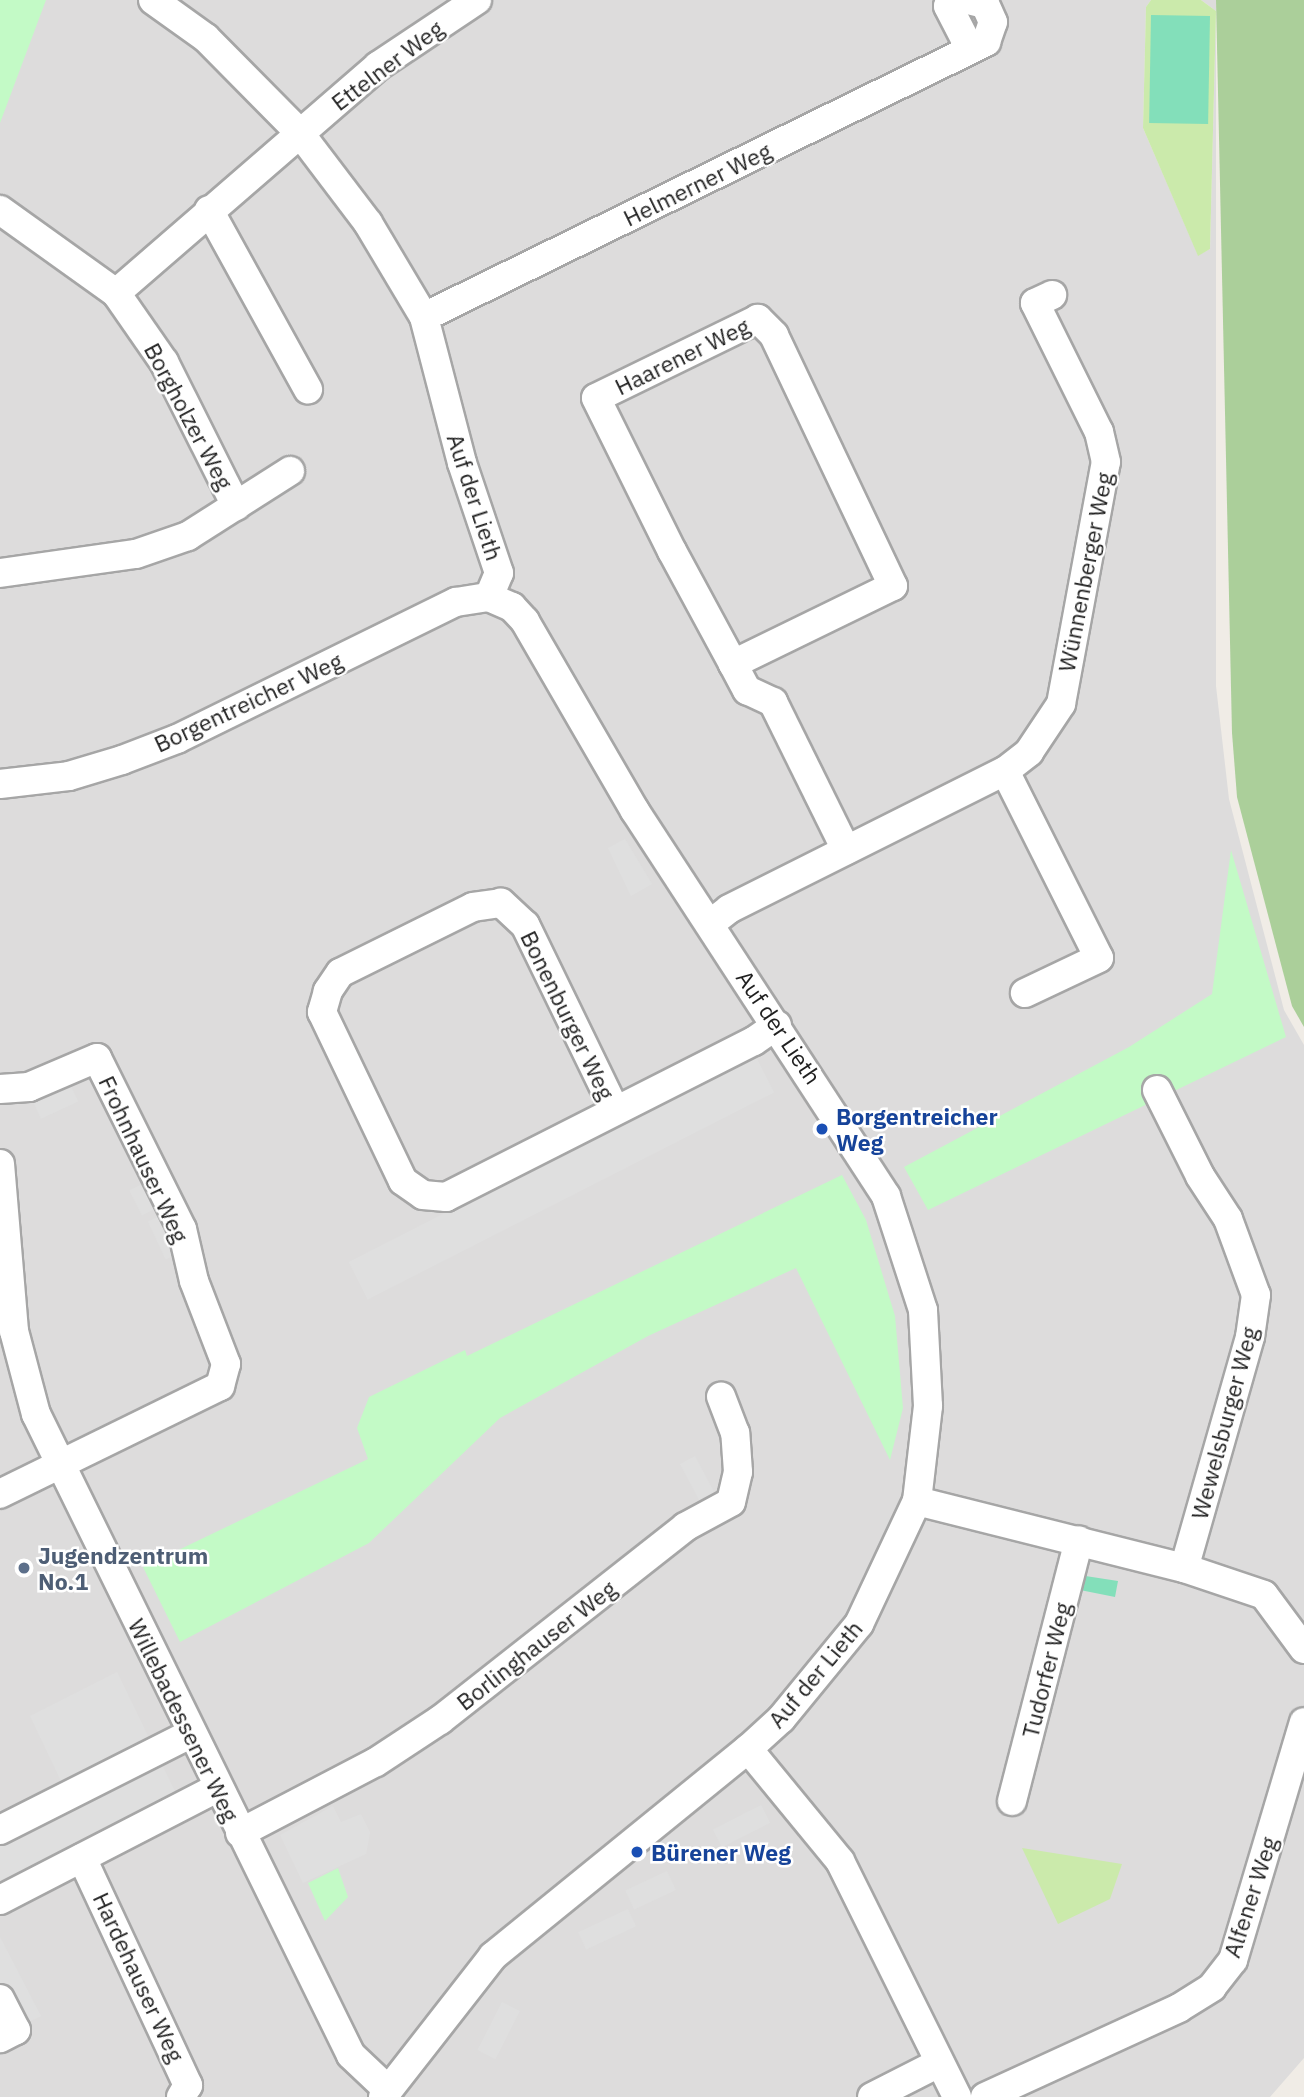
<!DOCTYPE html>
<html>
<head>
<meta charset="utf-8">
<style>
	body { margin:0 }
	#map { position:relative; width:1304px; height:2097px; overflow:hidden; background:#f0ece6; font-family:"IBM Plex Sans",sans-serif }
	div>[style] { position:absolute }
	.residential>* { inset:0; background:#dddcdc }
	.grass>* { inset:0; background:#cbeaab }
	.forest>* { inset:0; background:#abcf9a }
	.park>* { inset:0; background:#c3fac6 }
	.pitch>* { inset:0; background:#83dfba; transform-origin:0 0 }
	.parking>* { inset:0; background:#dfdfdf; transform-origin:0 0 }
	.roads { filter:drop-shadow(2px 0 #a6a6a6) drop-shadow(-2px 0 #a6a6a6) drop-shadow(0 2px #a6a6a6) drop-shadow(0 -2px #a6a6a6) }
	.minor>* { height:28px; margin:-14px; padding:0 14px; transform-origin:14px; border-radius:14px; background:#fff }
	.dots>* { width:19px; height:19px; translate:-50% -50%; box-sizing:border-box; border:4px solid #fff; border-radius:50% }
	span { translate:-50% -50%; white-space:nowrap; text-align:center; line-height:1.15; -webkit-text-stroke:5px #fff; paint-order:stroke }
	.street-label { font-size:23px; color:#1f1f1f }
	.transit-label { font-size:23px; color:#164399; font-weight:700 }
	.left { translate:0 -50%; text-align:left }
	.service-label { font-size:23px; color:#4e5e75; font-weight:700 }
</style>
</head>
<body>
<div id="map">
	<div class="residential">
		<div style="clip-path:polygon(0 0,1151px 0,1146px 7px,1143px 128px,1198px 255px,1210px 249px,1216px 11px,1201px 0,1216px 0,1216px 686px,1229px 799px,1284px 1010px,1304px 1045px,1304px 2058px,1270px 2097px,0 2097px)"></div>
	</div>
	<div class="grass">
		<div style="clip-path:polygon(1151px 0,1201px 0,1216px 11px,1210px 249px,1198px 256px,1143px 128px,1146px 7px)"></div>
		<div style="clip-path:polygon(1022px 1848px,1122px 1864px,1110px 1899px,1058px 1924px)"></div>
	</div>
	<div class="forest">
		<div style="clip-path:polygon(1216px 0,1304px 0,1304px 1027px,1292px 1006px,1237px 797px,1232px 733px)"></div>
	</div>
	<div class="park">
		<div style="clip-path:polygon(0 0,46px 0,0 123px)"></div>
		<div style="clip-path:polygon(1231px 850px,1286px 1037px,928px 1210px,904px 1167px,1129px 1047px,1212px 994px)"></div>
		<div style="clip-path:polygon(842px 1175px,866px 1220px,895px 1316px,903px 1408px,890px 1460px,796px 1268px,648px 1336px,500px 1418px,369px 1543px,180px 1642px,143px 1567px,368px 1459px,357px 1428px,369px 1397px,465px 1350px,467px 1356px)"></div>
		<div style="clip-path:polygon(338px 1868px,348px 1897px,325px 1921px,308px 1883px)"></div>
	</div>
	<div class="pitch">
		<div style="left:1151px;top:15px;width:59px;height:108px;rotate:1deg"></div>
		<div style="clip-path:polygon(1079px 1575px,1118px 1581px,1115px 1597px,1075px 1589px)"></div>
	</div>
	<div class="parking">
		<div style="clip-path:polygon(625px 839px,652px 884px,631px 896px,608px 848px)"></div>
		<div style="left:755px;top:1055px;width:42px;height:456px;rotate:63deg"></div>
		<div style="left:71px;top:1086px;width:17px;height:41px;rotate:65deg"></div>
		<div style="left:148px;top:1181px;width:28px;height:21px;rotate:63deg"></div>
		<div style="left:166px;top:1213px;width:42px;height:20px;rotate:65deg"></div>
		<div style="left:695px;top:1456px;width:41px;height:17px;rotate:62deg"></div>
		<div style="clip-path:polygon(117px 1672px,181px 1804px,0 1897px,0 1839px,71px 1802px,30px 1716px)"></div>
		<div style="left:761px;top:1805px;width:20px;height:54px;rotate:63deg"></div>
		<div style="clip-path:polygon(333px 1806px,341px 1822px,361px 1814px,370px 1832px,366px 1854px,303px 1883px,280px 1835px)"></div>
		<div style="left:667px;top:1871px;width:21px;height:46px;rotate:65deg"></div>
		<div style="left:628px;top:1909px;width:19px;height:55px;rotate:65deg"></div>
		<div style="clip-path:polygon(0 1937px,41px 2016px,0 2036px)"></div>
		<div style="left:502px;top:2002px;width:20px;height:54px;rotate:27deg"></div>
	</div>
	<div class="roads">
		<div class="minor">
			<div style="left:153px;top:0;width:65px;rotate:35.6deg"></div>
			<div style="left:206px;top:38px;width:132px;rotate:45.3deg"></div>
			<div style="left:299px;top:132px;width:114px;rotate:52.8deg"></div>
			<div style="left:368px;top:223px;width:109px;rotate:59.2deg"></div>
			<div style="left:424px;top:317px;width:151px;rotate:75.4deg"></div>
			<div style="left:462px;top:463px;width:116px;rotate:71.4deg"></div>
			<div style="left:499px;top:573px;width:26px;rotate:113deg"></div>
			<div style="left:963px;top:0;width:16px;rotate:158deg"></div>
			<div style="left:948px;top:6px;width:48px;rotate:62.9deg"></div>
			<div style="left:0;top:210px;width:143px;rotate:35.6deg"></div>
			<div style="left:116px;top:293px;width:84px;rotate:55.2deg"></div>
			<div style="left:164px;top:362px;width:161px;rotate:63.4deg"></div>
			<div style="left:209px;top:210px;width:205px;rotate:61.1deg"></div>
			<div style="left:116px;top:293px;width:347px;rotate:-40.9deg"></div>
			<div style="left:378px;top:66px;width:119px;rotate:-33.7deg"></div>
			<div style="left:424px;top:317px;width:626px;rotate:-26.07deg"></div>
			<div style="left:986px;top:42px;width:21px;rotate:-71deg"></div>
			<div style="left:993px;top:22px;width:20px;rotate:-114deg"></div>
			<div style="left:985px;top:4px;width:18px;rotate:-167deg"></div>
			<div style="left:0;top:573px;width:137px;rotate:-8deg"></div>
			<div style="left:136px;top:554px;width:55px;rotate:-19.1deg"></div>
			<div style="left:188px;top:536px;width:121px;rotate:-32.5deg"></div>
			<div style="left:733px;top:664px;width:178px;rotate:-26deg"></div>
			<div style="left:893px;top:586px;width:278px;rotate:-115.4deg"></div>
			<div style="left:774px;top:335px;width:23px;rotate:-135deg"></div>
			<div style="left:758px;top:319px;width:180px;rotate:154deg"></div>
			<div style="left:596px;top:398px;width:171px;rotate:63.6deg"></div>
			<div style="left:672px;top:551px;width:128px;rotate:61.6deg"></div>
			<div style="left:733px;top:664px;width:30px;rotate:62deg"></div>
			<div style="left:747px;top:690px;width:29px;rotate:25deg"></div>
			<div style="left:773px;top:702px;width:165px;rotate:63.7deg"></div>
			<div style="left:1005px;top:771px;width:209px;rotate:63.3deg"></div>
			<div style="left:1099px;top:958px;width:82px;rotate:154.7deg"></div>
			<div style="left:0;top:784px;width:69px;rotate:-6.6deg"></div>
			<div style="left:69px;top:776px;width:55px;rotate:-16.8deg"></div>
			<div style="left:122px;top:760px;width:59px;rotate:-20.9deg"></div>
			<div style="left:177px;top:739px;width:311px;rotate:-26.2deg"></div>
			<div style="left:456px;top:602px;width:33px;rotate:-9deg"></div>
			<div style="left:710px;top:924px;width:24px;rotate:-38deg"></div>
			<div style="left:729px;top:909px;width:309px;rotate:-26.6deg"></div>
			<div style="left:1005px;top:771px;width:31px;rotate:-38deg"></div>
			<div style="left:1029px;top:752px;width:58px;rotate:-56.3deg"></div>
			<div style="left:1061px;top:704px;width:246px;rotate:-79.5deg"></div>
			<div style="left:1106px;top:462px;width:31px;rotate:-103deg"></div>
			<div style="left:1099px;top:432px;width:144px;rotate:-116.4deg"></div>
			<div style="left:1035px;top:303px;width:19px;rotate:-25deg"></div>
			<div style="left:0;top:1089px;width:29px;rotate:-4deg"></div>
			<div style="left:29px;top:1087px;width:74px;rotate:-23.1deg"></div>
			<div style="left:97px;top:1058px;width:191px;rotate:63.6deg"></div>
			<div style="left:182px;top:1229px;width:53px;rotate:77deg"></div>
			<div style="left:194px;top:1281px;width:89px;rotate:68.9deg"></div>
			<div style="left:226px;top:1364px;width:23px;rotate:105deg"></div>
			<div style="left:220px;top:1386px;width:245px;rotate:153.9deg"></div>
			<div style="left:1157px;top:1090px;width:96px;rotate:63.4deg"></div>
			<div style="left:1200px;top:1176px;width:51px;rotate:56.9deg"></div>
			<div style="left:1228px;top:1219px;width:81px;rotate:69.8deg"></div>
			<div style="left:1256px;top:1295px;width:42px;rotate:98.1deg"></div>
			<div style="left:1250px;top:1337px;width:240px;rotate:105.9deg"></div>
			<div style="left:615px;top:1110px;width:206px;rotate:-115.9deg"></div>
			<div style="left:525px;top:925px;width:33px;rotate:-137deg"></div>
			<div style="left:501px;top:903px;width:28px;rotate:172deg"></div>
			<div style="left:473px;top:907px;width:148px;rotate:153.6deg"></div>
			<div style="left:340px;top:973px;width:22px;rotate:124deg"></div>
			<div style="left:328px;top:991px;width:22px;rotate:106deg"></div>
			<div style="left:322px;top:1012px;width:187px;rotate:64.4deg"></div>
			<div style="left:403px;top:1181px;width:24px;rotate:35deg"></div>
			<div style="left:423px;top:1195px;width:23px;rotate:5deg"></div>
			<div style="left:446px;top:1197px;width:345px;rotate:-26.9deg"></div>
			<div style="left:754px;top:1041px;width:28px;rotate:-35deg"></div>
			<div style="left:0;top:1164px;width:168px;rotate:85.2deg"></div>
			<div style="left:14px;top:1331px;width:86px;rotate:75.2deg"></div>
			<div style="left:36px;top:1414px;width:714px;rotate:63.83deg"></div>
			<div style="left:351px;top:2055px;width:51px;rotate:43.4deg"></div>
			<div style="left:917px;top:1501px;width:275px;rotate:14.1deg"></div>
			<div style="left:1184px;top:1568px;width:84px;rotate:18.6deg"></div>
			<div style="left:1264px;top:1595px;width:67px;rotate:53.5deg"></div>
			<div style="left:748px;top:1749px;width:145px;rotate:50.6deg"></div>
			<div style="left:840px;top:1861px;width:263px;rotate:63.6deg"></div>
			<div style="left:1012px;top:1801px;width:269px;rotate:-75.6deg"></div>
			<div style="left:0;top:1830px;width:213px;rotate:-26.8deg"></div>
			<div style="left:240px;top:1833px;width:153px;rotate:-27.6deg"></div>
			<div style="left:376px;top:1762px;width:77px;rotate:-33.3deg"></div>
			<div style="left:440px;top:1720px;width:312px;rotate:-38.2deg"></div>
			<div style="left:685px;top:1527px;width:52px;rotate:-28.5deg"></div>
			<div style="left:731px;top:1502px;width:31px;rotate:-77deg"></div>
			<div style="left:738px;top:1472px;width:39px;rotate:-94deg"></div>
			<div style="left:735px;top:1433px;width:39px;rotate:-111deg"></div>
			<div style="left:82px;top:1858px;width:251px;rotate:65deg"></div>
			<div style="left:188px;top:2085px;width:14px;rotate:120deg"></div>
			<div style="left:0;top:1900px;width:244px;rotate:-27.3deg"></div>
			<div style="left:0;top:1999px;width:35px;rotate:63deg"></div>
			<div style="left:16px;top:2030px;width:18px;rotate:153deg"></div>
			<div style="left:383px;top:2097px;width:179px;rotate:-52deg"></div>
			<div style="left:493px;top:1956px;width:328px;rotate:-39.1deg"></div>
			<div style="left:748px;top:1749px;width:45px;rotate:-42.3deg"></div>
			<div style="left:781px;top:1719px;width:123px;rotate:-50.6deg"></div>
			<div style="left:859px;top:1624px;width:136px;rotate:-64.8deg"></div>
			<div style="left:917px;top:1501px;width:96px;rotate:-83.4deg"></div>
			<div style="left:928px;top:1406px;width:96px;rotate:-93deg"></div>
			<div style="left:923px;top:1310px;width:120px;rotate:-108deg"></div>
			<div style="left:886px;top:1196px;width:460px;rotate:-123.1deg"></div>
			<div style="left:635px;top:811px;width:220px;rotate:-120.1deg"></div>
			<div style="left:525px;top:621px;width:19px;rotate:-133deg"></div>
			<div style="left:512px;top:607px;width:25px;rotate:-157deg"></div>
			<div style="left:872px;top:2097px;width:75px;rotate:-26.9deg"></div>
			<div style="left:985px;top:2097px;width:213px;rotate:-24.6deg"></div>
			<div style="left:1179px;top:2008px;width:39px;rotate:-32deg"></div>
			<div style="left:1212px;top:1987px;width:34px;rotate:-52deg"></div>
			<div style="left:1233px;top:1960px;width:248px;rotate:-73.4deg"></div>
		</div>
	</div>
	<div class="dots">
		<div style="left:822px;top:1129px;background:#1a4fb4"></div>
		<div style="left:24px;top:1568px;background:#5c6f8a"></div>
		<div style="left:637px;top:1852px;background:#1a4fb4"></div>
	</div>
	<div class="street-label">
		<span style="left:387px;top:65px;rotate:-37deg">Ettelner Weg</span>
		<span style="left:697px;top:184px;rotate:-26deg">Helmerner Weg</span>
		<span style="left:682px;top:356px;rotate:-26deg">Haarener Weg</span>
		<span style="left:189px;top:416px;rotate:62deg">Borgholzer Weg</span>
		<span style="left:475px;top:497px;rotate:72deg">Auf der Lieth</span>
		<span style="left:1085px;top:572px;rotate:-79deg">Wünnenberger Weg</span>
		<span style="left:248px;top:702px;rotate:-25deg">Borgentreicher Weg</span>
		<span style="left:568px;top:1015px;rotate:64deg">Bonenburger Weg</span>
		<span style="left:779px;top:1027px;rotate:56deg">Auf der Lieth</span>
		<span style="left:144px;top:1159px;rotate:65deg">Frohnhauser Weg</span>
		<span style="left:1224px;top:1423px;rotate:-75deg">Wewelsburger Weg</span>
		<span style="left:536px;top:1645px;rotate:-38deg">Borlinghauser Weg</span>
		<span style="left:1046px;top:1670px;rotate:-76deg">Tudorfer Weg</span>
		<span style="left:815px;top:1674px;rotate:-50deg">Auf der Lieth</span>
		<span style="left:184px;top:1720px;rotate:64deg">Willebadessener Weg</span>
		<span style="left:1250px;top:1897px;rotate:-72deg">Alfener Weg</span>
		<span style="left:139px;top:1977px;rotate:65deg">Hardehauser Weg</span>
	</div>
	<div class="transit-label">
		<span class="left" style="left:836px;top:1129px">Borgentreicher<br>Weg</span>
		<span class="left" style="left:651px;top:1852px">Bürener Weg</span>
	</div>
	<div class="service-label">
		<span class="left" style="left:38px;top:1568px">Jugendzentrum<br>No.1</span>
	</div>
</div>
</body>
</html>
